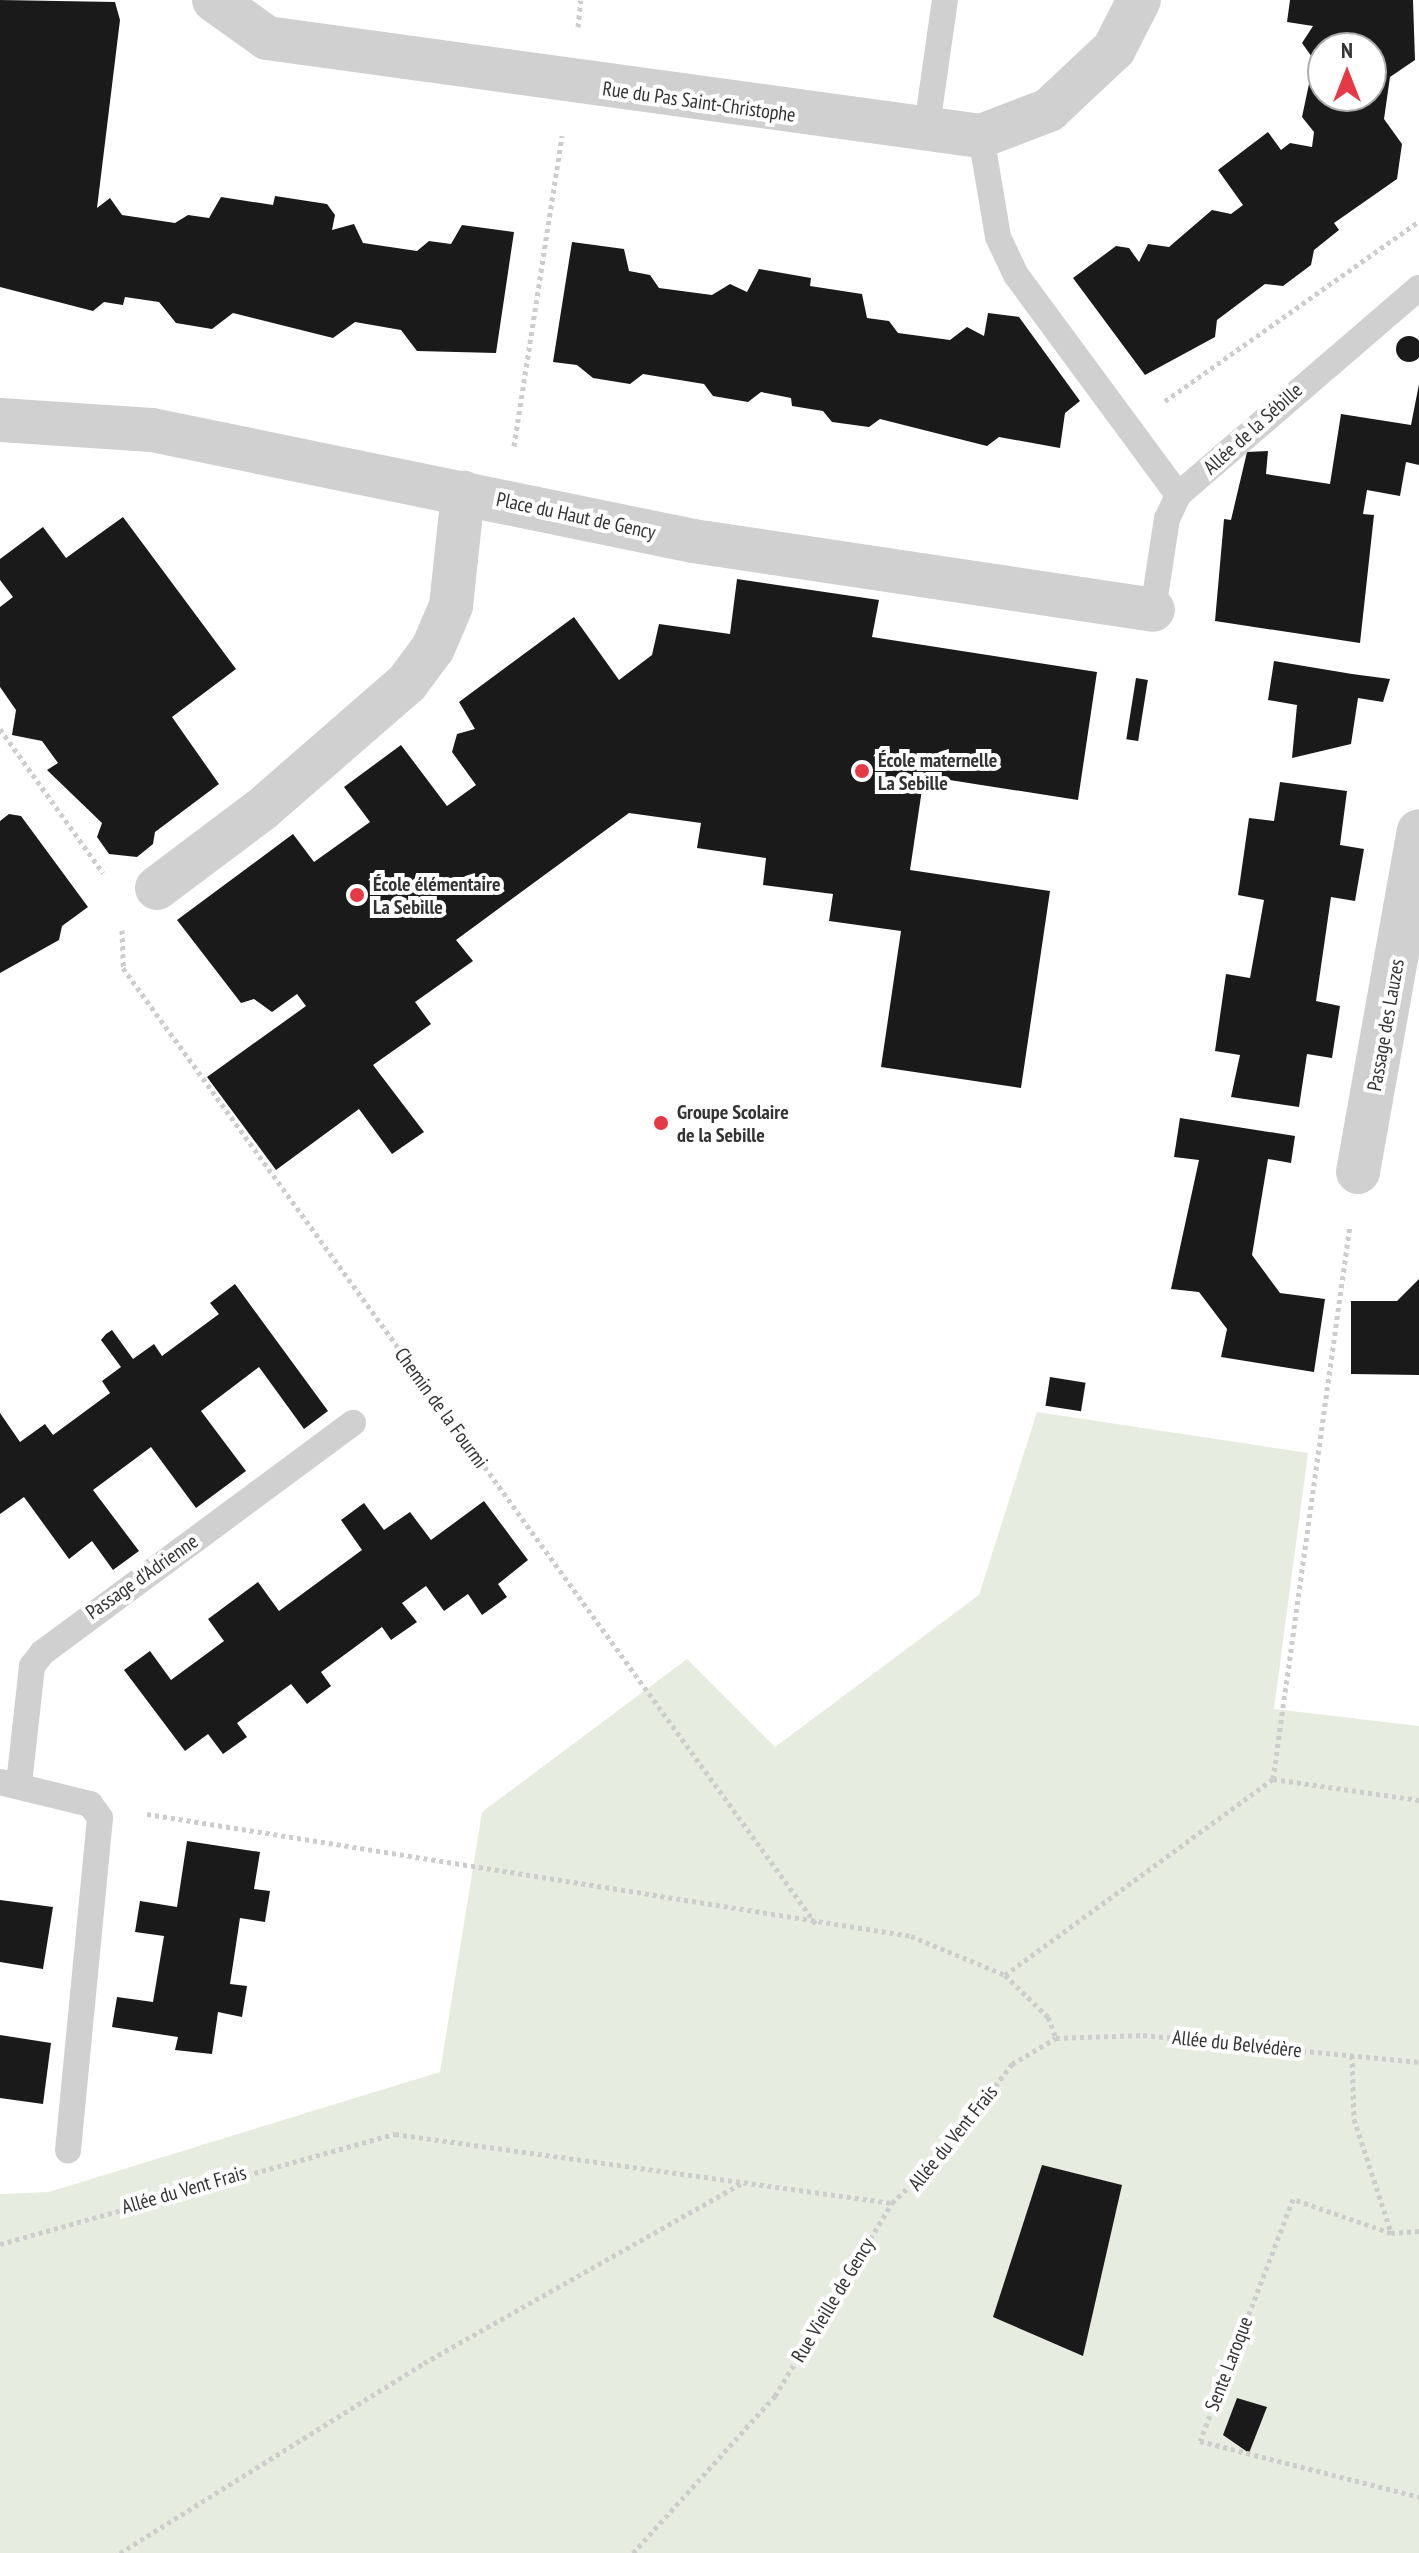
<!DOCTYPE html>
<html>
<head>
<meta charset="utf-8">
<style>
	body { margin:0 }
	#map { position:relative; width:1419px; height:2553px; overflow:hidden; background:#fff; font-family:"PT Sans Narrow",sans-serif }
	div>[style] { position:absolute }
	.green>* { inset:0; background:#e6ecdf }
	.building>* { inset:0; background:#1a1a1a; transform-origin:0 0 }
	.round { border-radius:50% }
	.path>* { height:5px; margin-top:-2.5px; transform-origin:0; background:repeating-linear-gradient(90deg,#cdcdcd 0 4px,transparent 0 8px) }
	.lane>* { height:26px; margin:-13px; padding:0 13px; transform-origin:13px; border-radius:13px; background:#d0d0d0 }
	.street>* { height:44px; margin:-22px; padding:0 22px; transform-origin:22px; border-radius:22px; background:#d0d0d0 }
	.dots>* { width:22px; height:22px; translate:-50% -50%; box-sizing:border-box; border:4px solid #fff; border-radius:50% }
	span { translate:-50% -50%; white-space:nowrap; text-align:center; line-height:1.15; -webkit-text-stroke:8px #fff; paint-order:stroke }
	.street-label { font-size:20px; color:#333 }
	.poi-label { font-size:20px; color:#333; font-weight:700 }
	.left { translate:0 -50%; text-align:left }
	.north { position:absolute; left:1307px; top:32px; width:80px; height:80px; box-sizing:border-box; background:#fff; border:2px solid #adadad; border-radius:50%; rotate:0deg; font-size:22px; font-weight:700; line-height:32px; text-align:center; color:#333 }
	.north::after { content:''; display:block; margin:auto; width:28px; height:36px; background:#e63946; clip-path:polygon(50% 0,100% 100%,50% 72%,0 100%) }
</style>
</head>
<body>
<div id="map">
	<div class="green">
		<div style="clip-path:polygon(1037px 1412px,1308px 1453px,1274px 1709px,1419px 1726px,1419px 2553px,0 2553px,0 2194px,49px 2192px,440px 2072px,482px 1812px,687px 1659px,775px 1747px,979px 1595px)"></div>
	</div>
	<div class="building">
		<div style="clip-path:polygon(0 0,115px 2px,120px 20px,97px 208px,110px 198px,122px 215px,175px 223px,188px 215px,209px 218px,221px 197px,273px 205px,275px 196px,327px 204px,335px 215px,332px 230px,354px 224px,363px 243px,417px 251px,429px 241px,451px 244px,462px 225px,514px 232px,496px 353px,417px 351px,401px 330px,355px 322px,333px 338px,233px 313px,212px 329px,176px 323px,159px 302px,125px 297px,123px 305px,104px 302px,93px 311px,0 287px)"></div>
		<div style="clip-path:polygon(evenodd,1290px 0,1413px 0,1415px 60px,1390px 77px,1384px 119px,1402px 144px,1397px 179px,1334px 223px,1339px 230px,1314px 250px,1311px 265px,1283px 286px,1265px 284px,1217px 320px,1215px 337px,1145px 375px,1073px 278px,1116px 246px,1129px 248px,1139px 262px,1148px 244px,1169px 247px,1212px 210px,1231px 214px,1243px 205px,1218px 170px,1268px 132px,1281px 150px,1290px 143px,1312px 147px,1314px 132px,1302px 117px,1314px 60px,1302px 43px,1313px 26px,1287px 22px,1290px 0,1323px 48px,1371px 48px,1371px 96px,1323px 96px,1323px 48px)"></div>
		<div style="clip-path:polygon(572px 242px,624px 249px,629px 271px,650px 275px,659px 288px,712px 295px,730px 284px,747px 292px,759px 269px,811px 278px,810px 286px,862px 294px,867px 318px,889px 321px,898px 333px,950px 340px,967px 327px,984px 336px,988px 313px,1019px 317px,1080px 401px,1065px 413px,1060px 448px,999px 437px,987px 446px,880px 419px,869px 427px,832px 422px,823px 411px,792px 406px,791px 398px,761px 392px,748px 402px,713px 396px,704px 384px,643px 374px,630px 384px,593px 378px,577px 365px,553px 362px)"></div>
		<div class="round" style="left:1396px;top:336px;width:26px;height:26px"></div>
		<div style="clip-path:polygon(1419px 384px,1419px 465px,1406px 462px,1400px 496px,1367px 490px,1363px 514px,1374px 515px,1360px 643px,1215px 621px,1224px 519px,1231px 520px,1247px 452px,1268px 451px,1266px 474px,1330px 484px,1341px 414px,1411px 425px)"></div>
		<div style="clip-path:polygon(123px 517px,236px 669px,172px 717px,219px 784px,155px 832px,153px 844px,137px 857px,109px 854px,97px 837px,102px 823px,47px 770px,58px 763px,42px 741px,12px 735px,16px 710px,0 687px,0 607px,13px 597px,0 580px,0 559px,43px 527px,66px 558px)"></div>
		<div style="clip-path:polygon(737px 579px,879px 600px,872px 637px,1097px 672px,1078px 800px,924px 776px,910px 870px,1050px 891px,1021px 1088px,881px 1067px,901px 931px,829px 921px,833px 894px,763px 885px,766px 858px,697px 848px,701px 823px,629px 813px,456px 940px,473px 961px,415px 1002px,431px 1024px,373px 1065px,424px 1132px,392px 1154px,359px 1109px,276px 1170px,207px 1077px,306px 1006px,297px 994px,272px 1012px,254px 999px,241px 1003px,177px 920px,293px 834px,314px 862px,370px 822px,344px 787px,401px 745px,447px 806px,476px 785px,452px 752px,457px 734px,475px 729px,459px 702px,574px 617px,619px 680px,652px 655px,659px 624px,730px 634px)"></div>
		<div style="clip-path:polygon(1274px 661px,1352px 674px,1390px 679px,1383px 702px,1358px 698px,1351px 744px,1292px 758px,1297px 705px,1268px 700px)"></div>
		<div style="left:1136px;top:678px;width:12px;height:62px;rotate:9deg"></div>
		<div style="clip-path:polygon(1280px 782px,1347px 791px,1340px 845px,1364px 849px,1355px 901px,1331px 897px,1316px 1001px,1340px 1006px,1332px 1058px,1307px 1054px,1299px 1107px,1231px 1097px,1240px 1055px,1215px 1051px,1226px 974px,1250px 978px,1264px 900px,1238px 895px,1249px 818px,1274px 821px)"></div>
		<div style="clip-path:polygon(9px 814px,21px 816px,88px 907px,62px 926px,59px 940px,0 973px,0 821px)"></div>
		<div style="clip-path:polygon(1180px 1118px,1295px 1136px,1291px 1163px,1268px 1159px,1252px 1255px,1280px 1293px,1325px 1299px,1314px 1372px,1221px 1357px,1227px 1329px,1199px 1292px,1171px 1289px,1199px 1160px,1174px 1157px)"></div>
		<div style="clip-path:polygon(1419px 1279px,1419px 1375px,1351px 1374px,1351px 1301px,1397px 1301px)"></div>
		<div style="clip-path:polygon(235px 1284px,328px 1411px,304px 1429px,259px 1367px,201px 1411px,246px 1471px,196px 1508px,151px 1447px,93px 1490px,139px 1551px,113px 1570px,92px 1541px,69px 1559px,24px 1497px,0 1514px,0 1413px,20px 1442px,45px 1424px,53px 1435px,110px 1393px,102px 1381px,121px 1367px,101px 1340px,106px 1334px,112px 1330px,133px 1359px,154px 1344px,162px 1356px,219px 1314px,210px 1303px)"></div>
		<div style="left:1050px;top:1377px;width:36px;height:29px;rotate:9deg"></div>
		<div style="clip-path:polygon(484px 1501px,528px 1560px,498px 1584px,507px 1597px,482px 1615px,468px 1594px,444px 1611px,426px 1586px,402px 1603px,417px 1622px,391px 1640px,382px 1627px,351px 1650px,321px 1672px,331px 1686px,307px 1704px,291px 1684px,237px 1723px,247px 1737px,223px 1754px,208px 1734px,185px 1751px,124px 1670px,150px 1651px,171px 1680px,224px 1641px,208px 1619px,258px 1582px,279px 1611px,362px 1550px,341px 1520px,364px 1503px,384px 1530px,410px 1512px,431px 1540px)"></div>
		<div style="clip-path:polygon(187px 1841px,260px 1852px,254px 1889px,270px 1891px,265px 1922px,240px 1918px,230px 1984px,247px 1986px,242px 2017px,218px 2012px,212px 2054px,175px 2050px,178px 2037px,112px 2027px,117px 1997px,153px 2002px,164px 1936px,135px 1932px,140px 1901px,177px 1907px)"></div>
		<div style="clip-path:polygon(0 1900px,53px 1907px,43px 1969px,0 1962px)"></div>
		<div style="clip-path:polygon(0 2035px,51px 2043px,43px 2104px,0 2098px)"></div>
		<div style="clip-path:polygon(1042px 2165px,1122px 2185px,1083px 2356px,993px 2317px)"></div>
		<div style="clip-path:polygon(1237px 2398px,1267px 2407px,1249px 2453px,1223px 2435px)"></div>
	</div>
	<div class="path">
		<div style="left:578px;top:27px;width:27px;rotate:-84deg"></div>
		<div style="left:1165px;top:401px;width:311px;rotate:-35.3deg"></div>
		<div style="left:514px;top:446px;width:314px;rotate:-81.2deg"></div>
		<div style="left:0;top:729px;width:177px;rotate:54.4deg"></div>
		<div style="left:122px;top:930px;width:38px;rotate:88deg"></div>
		<div style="left:123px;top:968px;width:1181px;rotate:54.06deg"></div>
		<div style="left:1273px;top:1779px;width:148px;rotate:8.2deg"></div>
		<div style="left:147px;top:1814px;width:774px;rotate:9.07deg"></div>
		<div style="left:911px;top:1936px;width:102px;rotate:22.5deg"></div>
		<div style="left:1005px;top:1975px;width:60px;rotate:44.3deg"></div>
		<div style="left:1048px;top:2017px;width:22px;rotate:69deg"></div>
		<div style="left:1005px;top:1975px;width:332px;rotate:-36.2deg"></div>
		<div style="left:1273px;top:1779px;width:559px;rotate:-82.09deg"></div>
		<div style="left:1352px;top:2055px;width:64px;rotate:88.2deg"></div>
		<div style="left:1354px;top:2119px;width:119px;rotate:71.9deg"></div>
		<div style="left:1419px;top:2231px;width:28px;rotate:176deg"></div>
		<div style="left:1391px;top:2233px;width:104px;rotate:-160.9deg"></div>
		<div style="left:1293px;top:2199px;width:259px;rotate:111deg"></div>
		<div style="left:1200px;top:2441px;width:226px;rotate:14.3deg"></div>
		<div style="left:0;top:2244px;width:410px;rotate:-15.6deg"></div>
		<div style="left:395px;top:2134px;width:502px;rotate:7.9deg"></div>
		<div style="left:892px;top:2203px;width:76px;rotate:-43.9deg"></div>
		<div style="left:947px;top:2150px;width:108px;rotate:-52.9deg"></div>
		<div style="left:1012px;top:2064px;width:51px;rotate:-30.6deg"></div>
		<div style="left:1056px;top:2038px;width:87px;rotate:-2deg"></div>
		<div style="left:1143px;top:2035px;width:277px;rotate:5.6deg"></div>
		<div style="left:120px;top:2553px;width:358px;rotate:-32deg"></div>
		<div style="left:424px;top:2363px;width:364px;rotate:-29.5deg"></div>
		<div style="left:633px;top:2553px;width:212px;rotate:-47.9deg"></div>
		<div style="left:775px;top:2396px;width:226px;rotate:-58.8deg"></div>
	</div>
	<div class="lane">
		<div style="left:926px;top:133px;width:134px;rotate:-81.9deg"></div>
		<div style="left:981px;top:136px;width:102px;rotate:80.4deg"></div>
		<div style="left:998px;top:237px;width:42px;rotate:64.7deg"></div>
		<div style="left:1016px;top:275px;width:273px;rotate:53.6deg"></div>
		<div style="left:1153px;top:610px;width:92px;rotate:-81.3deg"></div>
		<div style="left:1167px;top:519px;width:26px;rotate:-65deg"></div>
		<div style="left:1178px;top:495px;width:318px;rotate:-40.7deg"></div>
		<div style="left:0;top:1782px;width:93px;rotate:13.7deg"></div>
		<div style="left:90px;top:1804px;width:17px;rotate:54deg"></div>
		<div style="left:100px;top:1818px;width:334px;rotate:95.5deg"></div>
		<div style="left:19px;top:1784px;width:119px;rotate:-83.7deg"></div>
		<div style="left:32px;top:1666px;width:16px;rotate:-52deg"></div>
		<div style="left:42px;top:1653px;width:387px;rotate:-36.5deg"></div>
	</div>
	<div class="street">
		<div style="left:214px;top:0;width:65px;rotate:35.6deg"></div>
		<div style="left:267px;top:38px;width:721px;rotate:7.82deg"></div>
		<div style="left:981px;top:136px;width:73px;rotate:-20.9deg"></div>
		<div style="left:1049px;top:110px;width:89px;rotate:-43.2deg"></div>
		<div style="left:1114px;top:49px;width:55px;rotate:-63deg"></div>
		<div style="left:0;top:420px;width:152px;rotate:3.8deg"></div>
		<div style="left:152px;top:430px;width:552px;rotate:11.59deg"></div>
		<div style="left:693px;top:541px;width:465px;rotate:8.5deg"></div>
		<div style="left:157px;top:888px;width:130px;rotate:-36.9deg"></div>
		<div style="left:261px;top:810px;width:194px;rotate:-41deg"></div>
		<div style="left:407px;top:683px;width:44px;rotate:-53.4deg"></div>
		<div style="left:433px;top:648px;width:46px;rotate:-66.8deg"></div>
		<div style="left:451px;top:606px;width:114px;rotate:-83.9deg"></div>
		<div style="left:1358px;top:1172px;width:346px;rotate:-79.9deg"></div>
	</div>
	<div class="dots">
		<div style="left:862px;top:771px;background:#e63946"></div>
		<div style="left:357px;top:895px;background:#e63946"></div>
		<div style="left:661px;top:1123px;background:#e63946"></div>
	</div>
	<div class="street-label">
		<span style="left:699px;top:102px;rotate:8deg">Rue du Pas Saint-Christophe</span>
		<span style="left:1253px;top:429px;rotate:-42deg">Allée de la Sébille</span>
		<span style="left:576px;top:516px;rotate:12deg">Place du Haut de Gency</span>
		<span style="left:1386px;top:1025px;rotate:-80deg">Passage des Lauzes</span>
		<span style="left:441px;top:1408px;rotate:54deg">Chemin de la Fourmi</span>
		<span style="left:142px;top:1577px;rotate:-35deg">Passage d'Adrienne</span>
		<span style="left:1237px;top:2044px;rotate:6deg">Allée du Belvédère</span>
		<span style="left:953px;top:2138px;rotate:-51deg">Allée du Vent Frais</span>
		<span style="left:184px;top:2190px;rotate:-16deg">Allée du Vent Frais</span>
		<span style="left:833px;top:2300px;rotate:-59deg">Rue Vieille de Gency</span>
		<span style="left:1229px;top:2364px;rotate:-69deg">Sente Laroque</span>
	</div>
	<div class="poi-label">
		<span class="left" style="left:878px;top:772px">École maternelle<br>La Sebille</span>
		<span class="left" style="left:373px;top:896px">École élémentaire<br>La Sebille</span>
		<span class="left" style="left:677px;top:1124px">Groupe Scolaire<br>de la Sebille</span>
	</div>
	<div class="north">N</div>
</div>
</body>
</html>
